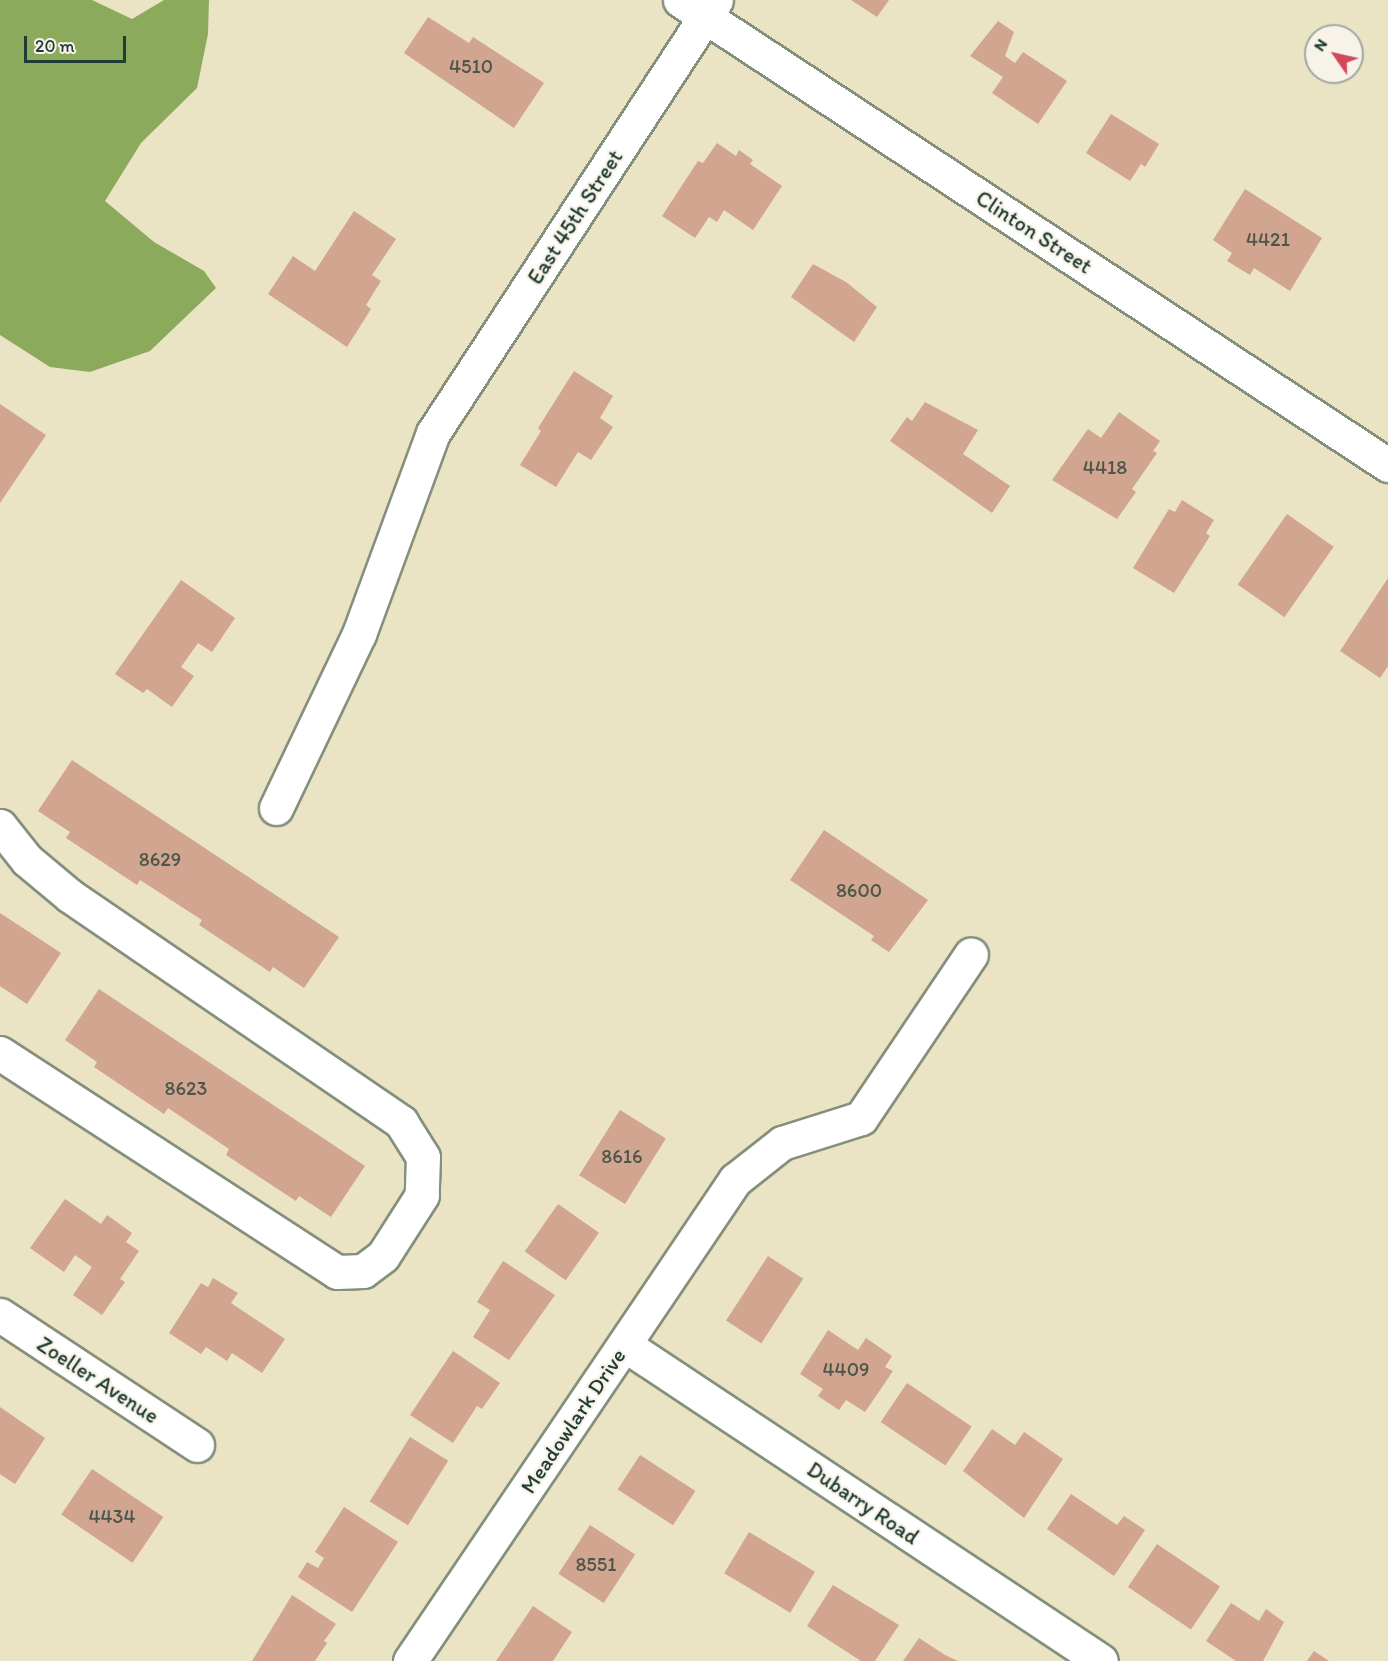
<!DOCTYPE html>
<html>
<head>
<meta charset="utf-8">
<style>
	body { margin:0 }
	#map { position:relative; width:1388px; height:1661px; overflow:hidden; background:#eae3c4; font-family:Itim,sans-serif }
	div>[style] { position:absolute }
	.forest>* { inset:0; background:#8baa5c }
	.building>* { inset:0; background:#d2a590; transform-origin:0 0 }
	.roads { filter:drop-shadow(2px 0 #84907c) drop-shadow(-2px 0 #84907c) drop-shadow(0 2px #84907c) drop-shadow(0 -2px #84907c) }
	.minor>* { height:33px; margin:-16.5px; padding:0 16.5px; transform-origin:16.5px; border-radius:16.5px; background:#fff }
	span { translate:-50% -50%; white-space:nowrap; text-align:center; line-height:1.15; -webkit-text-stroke:4.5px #f7f3e8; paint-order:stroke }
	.number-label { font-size:20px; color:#4c574b }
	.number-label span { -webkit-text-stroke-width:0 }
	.street-label { font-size:22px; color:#1f3d34 }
	.north { position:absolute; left:1304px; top:24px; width:60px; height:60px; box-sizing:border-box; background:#f7f3e8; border:2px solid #a1aaa0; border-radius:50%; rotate:304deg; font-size:16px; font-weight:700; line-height:24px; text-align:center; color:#1f3d34 }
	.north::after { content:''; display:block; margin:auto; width:21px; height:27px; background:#d1495b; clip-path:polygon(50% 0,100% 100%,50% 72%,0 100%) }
	.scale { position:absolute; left:24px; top:36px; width:102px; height:27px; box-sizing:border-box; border:3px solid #1f3d34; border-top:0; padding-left:8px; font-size:18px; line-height:21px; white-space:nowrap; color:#1f3d34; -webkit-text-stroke:4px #f7f3e8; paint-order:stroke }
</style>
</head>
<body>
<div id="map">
	<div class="forest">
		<div style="clip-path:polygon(0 0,92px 0,132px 19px,164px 0,209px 0,208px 34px,197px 88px,141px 143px,105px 201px,154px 242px,204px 271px,216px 288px,150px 351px,90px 372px,50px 367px,0 335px)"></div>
	</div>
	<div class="building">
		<div style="clip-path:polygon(851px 0,889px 0,877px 17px)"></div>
		<div style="clip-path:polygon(428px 17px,469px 43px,473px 37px,544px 83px,514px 128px,404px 53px)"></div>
		<div style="clip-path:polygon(998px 21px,1014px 32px,1005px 56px,1015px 63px,1023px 52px,1067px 81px,1038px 124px,992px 93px,1003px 77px,970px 56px)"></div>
		<div style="clip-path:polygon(1111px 114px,1159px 144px,1145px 167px,1141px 164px,1130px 181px,1086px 153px)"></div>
		<div style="clip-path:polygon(717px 143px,736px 156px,739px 150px,753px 160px,750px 164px,782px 186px,753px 230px,724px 210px,717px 222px,709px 217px,695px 238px,662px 216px,698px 161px,703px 163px)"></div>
		<div style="clip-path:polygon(1245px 189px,1322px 238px,1290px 291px,1254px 268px,1250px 275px,1227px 261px,1232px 253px,1213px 240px)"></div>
		<div style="clip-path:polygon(354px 211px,396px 239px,372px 275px,381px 281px,366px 305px,371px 309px,347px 347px,268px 294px,293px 256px,315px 271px)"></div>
		<div style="clip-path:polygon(813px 264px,846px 282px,877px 307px,854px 342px,791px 297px)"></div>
		<div style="clip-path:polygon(574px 371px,613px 396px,600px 418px,613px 427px,591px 460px,578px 452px,556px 487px,520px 465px,541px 431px,538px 428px)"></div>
		<div style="clip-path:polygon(925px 402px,978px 430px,963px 454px,1010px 486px,992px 513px,890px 441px,907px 417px,912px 421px)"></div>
		<div style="clip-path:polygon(0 404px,46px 435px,0 503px)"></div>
		<div style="clip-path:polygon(1119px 412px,1160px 441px,1153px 451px,1157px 453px,1132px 489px,1136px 492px,1117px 519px,1052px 480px,1088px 429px,1101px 438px)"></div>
		<div style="clip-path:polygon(1182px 500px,1214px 520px,1206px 533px,1210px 536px,1174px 593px,1133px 568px,1169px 509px,1175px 512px)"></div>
		<div style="left:1287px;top:514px;width:57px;height:86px;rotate:35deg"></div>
		<div style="clip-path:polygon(1388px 578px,1388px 666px,1380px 678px,1340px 651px)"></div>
		<div style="clip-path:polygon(181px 580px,235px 618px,212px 652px,198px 643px,181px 667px,194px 676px,172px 707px,147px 689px,143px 693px,115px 674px)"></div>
		<div style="clip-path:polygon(72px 760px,339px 937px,304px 988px,273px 967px,270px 972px,199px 925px,202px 920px,140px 880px,137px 885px,66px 838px,70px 832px,38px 811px)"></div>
		<div style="clip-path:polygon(824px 830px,928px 900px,889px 952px,871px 940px,874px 936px,790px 880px)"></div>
		<div style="clip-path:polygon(0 913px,61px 953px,27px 1004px,0 986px)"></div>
		<div style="clip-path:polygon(99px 989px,365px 1166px,331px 1217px,299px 1196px,296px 1201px,226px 1155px,229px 1149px,168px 1108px,164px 1114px,94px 1067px,97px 1062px,65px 1040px)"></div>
		<div style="left:620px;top:1110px;width:54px;height:77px;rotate:32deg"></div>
		<div style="clip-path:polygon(65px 1199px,101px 1224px,107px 1215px,132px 1233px,126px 1242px,139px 1251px,120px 1279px,125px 1282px,102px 1315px,73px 1295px,92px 1267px,75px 1255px,64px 1272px,30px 1248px)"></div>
		<div style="left:558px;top:1204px;width:50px;height:58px;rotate:35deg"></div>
		<div style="left:768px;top:1256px;width:42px;height:77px;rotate:33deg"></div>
		<div style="clip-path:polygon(503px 1261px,555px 1295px,509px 1360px,473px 1337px,490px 1310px,477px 1302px)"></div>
		<div style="clip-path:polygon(213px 1278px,238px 1293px,231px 1303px,285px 1339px,262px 1373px,232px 1353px,227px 1361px,206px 1347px,201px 1354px,169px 1333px,201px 1283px,208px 1287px)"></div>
		<div style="clip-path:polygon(828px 1330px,858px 1350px,866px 1338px,892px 1356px,885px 1367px,893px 1371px,865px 1412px,846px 1400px,839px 1410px,818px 1396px,823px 1389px,800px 1374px)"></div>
		<div style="clip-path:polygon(453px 1351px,500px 1383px,482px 1409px,477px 1406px,453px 1443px,410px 1415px)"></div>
		<div style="left:907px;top:1383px;width:78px;height:47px;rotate:34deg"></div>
		<div style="clip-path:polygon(0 1407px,45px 1438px,15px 1484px,0 1474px)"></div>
		<div style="clip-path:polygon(992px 1429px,1015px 1445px,1024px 1432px,1063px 1459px,1024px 1518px,963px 1471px)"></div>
		<div style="left:410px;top:1437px;width:45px;height:76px;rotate:32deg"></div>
		<div style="left:640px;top:1455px;width:66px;height:41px;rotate:33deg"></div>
		<div style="left:92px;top:1469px;width:86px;height:55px;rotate:34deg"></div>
		<div style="clip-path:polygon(1071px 1494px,1117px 1525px,1124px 1516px,1145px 1530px,1114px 1576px,1047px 1529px)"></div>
		<div style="clip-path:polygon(344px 1507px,398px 1542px,352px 1612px,298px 1577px,307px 1562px,318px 1568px,324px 1558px,315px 1552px)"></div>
		<div style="left:590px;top:1525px;width:54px;height:58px;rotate:33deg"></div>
		<div style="left:749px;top:1532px;width:77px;height:48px;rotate:31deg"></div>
		<div style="left:1157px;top:1544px;width:76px;height:52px;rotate:34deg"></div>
		<div style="clip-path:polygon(833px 1585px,899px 1625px,875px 1661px,861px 1661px,807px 1626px)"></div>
		<div style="clip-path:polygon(292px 1595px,336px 1624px,324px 1641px,327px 1643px,315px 1661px,252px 1661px)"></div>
		<div style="clip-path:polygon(1231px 1603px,1259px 1621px,1266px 1609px,1284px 1622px,1263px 1661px,1236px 1661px,1206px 1641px)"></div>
		<div style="clip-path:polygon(533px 1606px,572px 1632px,553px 1661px,496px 1661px)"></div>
		<div style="clip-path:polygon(919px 1638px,945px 1655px,958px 1661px,903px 1661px)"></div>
		<div style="clip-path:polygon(1314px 1651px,1329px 1661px,1307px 1661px)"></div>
	</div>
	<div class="roads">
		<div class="minor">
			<div style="left:680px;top:0;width:847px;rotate:33.3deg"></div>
			<div style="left:276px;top:808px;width:193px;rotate:-64.5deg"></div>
			<div style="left:359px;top:634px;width:214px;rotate:-69.8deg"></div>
			<div style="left:433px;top:433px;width:517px;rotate:-56.83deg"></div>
			<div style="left:0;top:826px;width:43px;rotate:51.5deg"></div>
			<div style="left:27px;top:860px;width:56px;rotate:39.9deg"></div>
			<div style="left:70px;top:896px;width:401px;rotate:34.3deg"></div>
			<div style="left:401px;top:1122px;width:41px;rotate:57.8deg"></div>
			<div style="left:423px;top:1157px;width:38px;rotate:92deg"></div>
			<div style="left:422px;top:1195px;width:72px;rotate:122.6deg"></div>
			<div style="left:383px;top:1256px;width:25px;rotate:143deg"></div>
			<div style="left:363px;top:1271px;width:26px;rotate:178deg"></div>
			<div style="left:337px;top:1272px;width:402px;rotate:-147deg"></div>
			<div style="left:0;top:1315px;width:236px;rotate:33.4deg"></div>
			<div style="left:625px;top:1345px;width:571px;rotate:33.58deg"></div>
			<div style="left:410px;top:1661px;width:581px;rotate:-55.95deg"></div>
			<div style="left:735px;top:1180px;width:60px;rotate:-38.2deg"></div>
			<div style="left:782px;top:1143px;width:83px;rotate:-17.6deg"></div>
			<div style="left:861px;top:1118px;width:197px;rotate:-56.1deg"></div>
		</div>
	</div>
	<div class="number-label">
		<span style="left:471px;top:66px">4510</span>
		<span style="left:1268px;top:239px">4421</span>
		<span style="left:1105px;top:467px">4418</span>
		<span style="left:160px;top:859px">8629</span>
		<span style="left:859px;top:890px">8600</span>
		<span style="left:186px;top:1088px">8623</span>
		<span style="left:622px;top:1156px">8616</span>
		<span style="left:846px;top:1369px">4409</span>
		<span style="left:112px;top:1516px">4434</span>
		<span style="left:596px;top:1564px">8551</span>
	</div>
	<div class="street-label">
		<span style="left:575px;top:217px;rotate:-57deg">East 45th Street</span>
		<span style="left:1034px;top:232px;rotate:33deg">Clinton Street</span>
		<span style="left:98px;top:1380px;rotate:33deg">Zoeller Avenue</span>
		<span style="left:573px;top:1421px;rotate:-56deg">Meadowlark Drive</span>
		<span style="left:863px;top:1503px;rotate:34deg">Dubarry Road</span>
	</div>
	<div class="north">N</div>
	<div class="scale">20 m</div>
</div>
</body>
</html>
